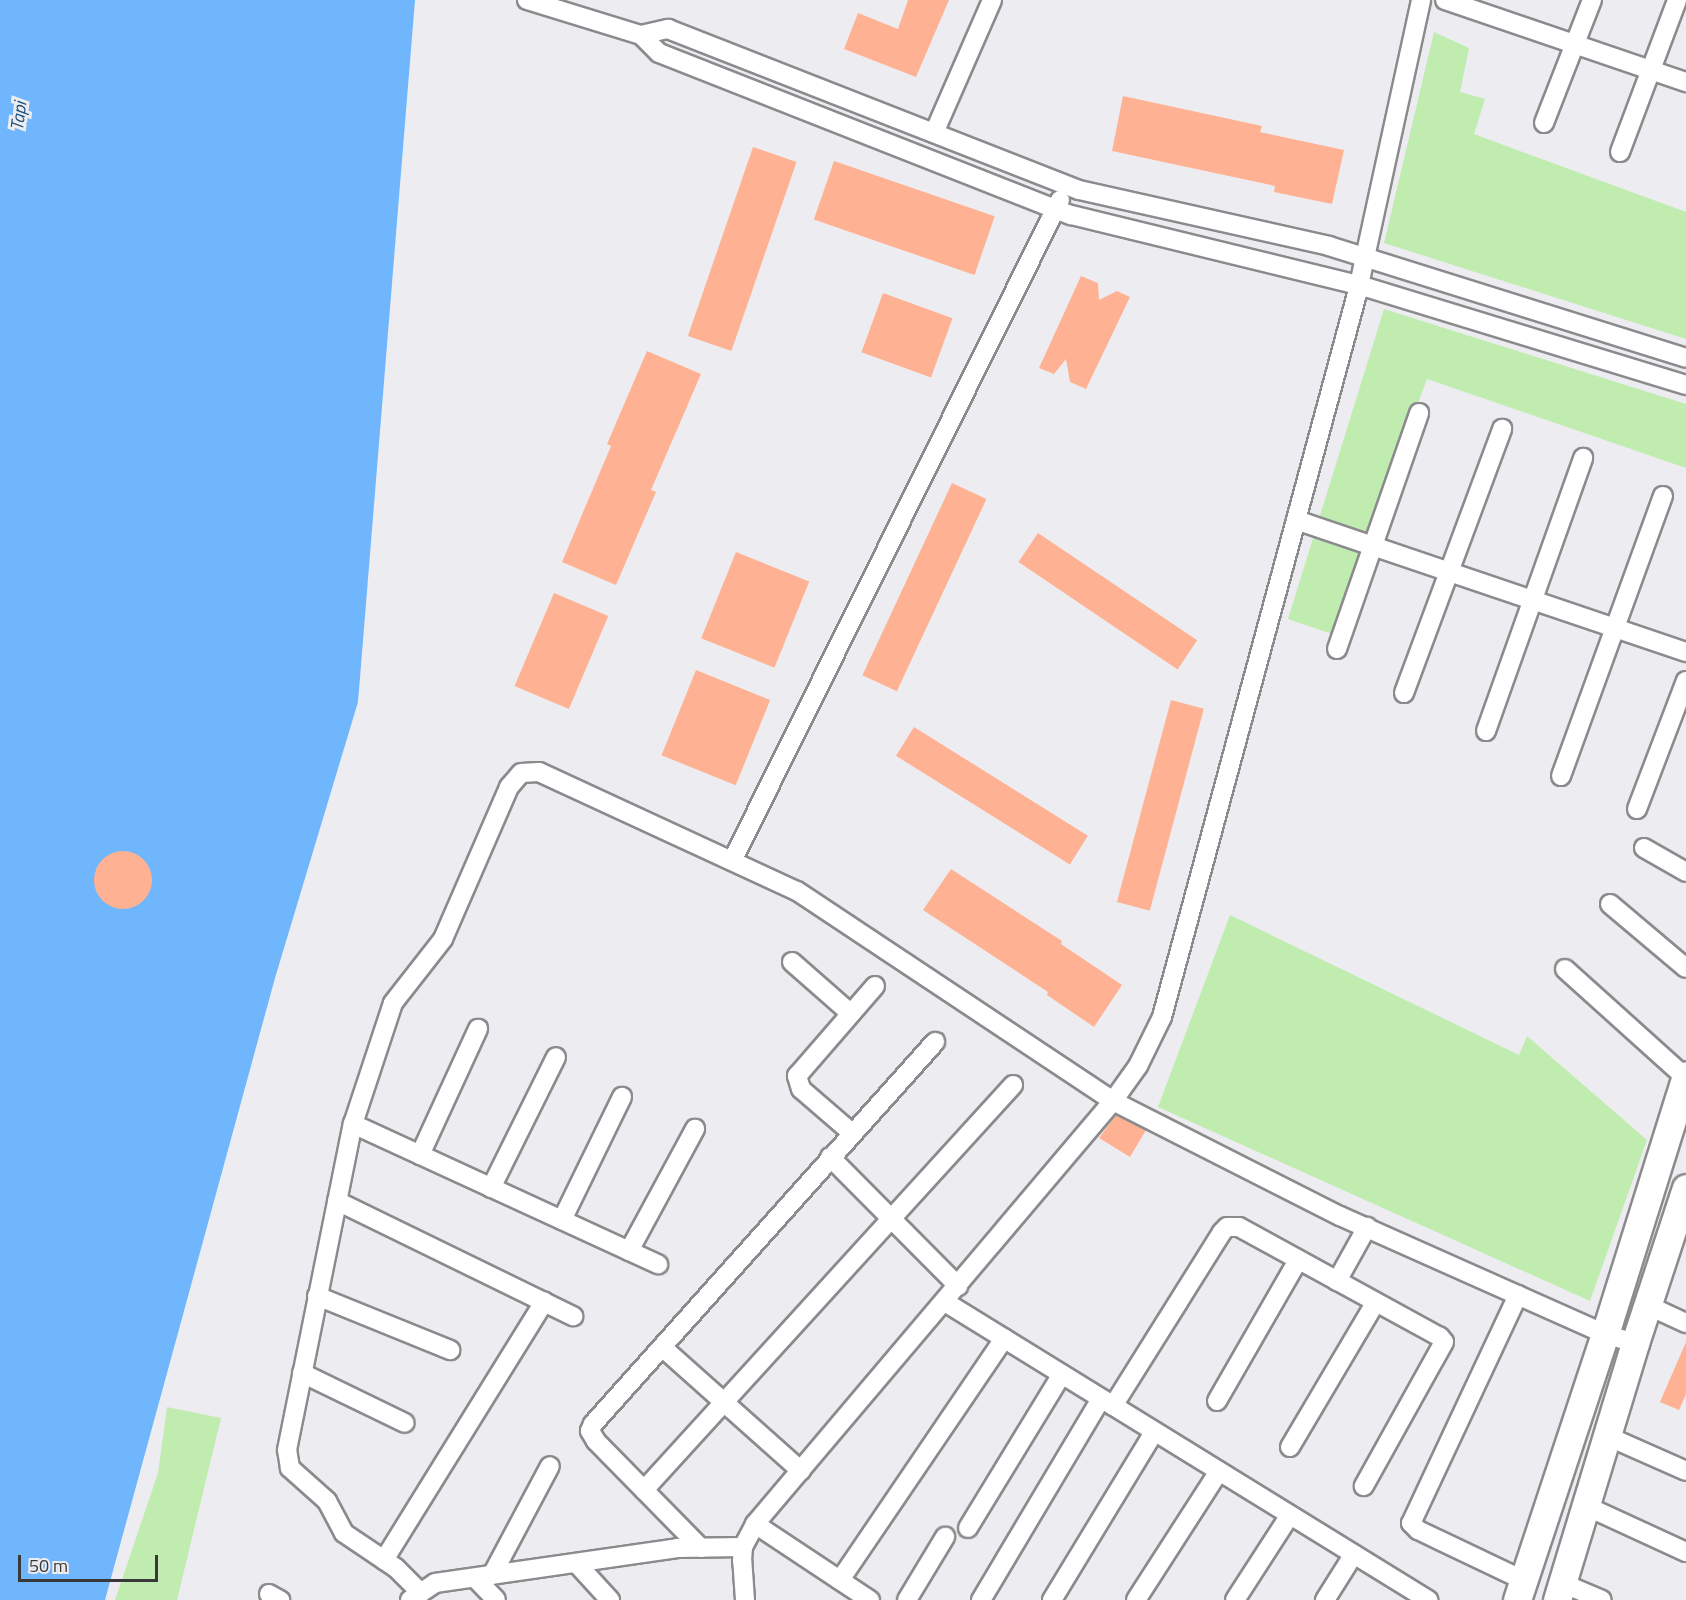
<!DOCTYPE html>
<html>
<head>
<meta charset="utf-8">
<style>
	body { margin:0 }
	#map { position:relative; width:1686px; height:1600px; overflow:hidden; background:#ededf1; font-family:"Titillium Web",sans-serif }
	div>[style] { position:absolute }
	.green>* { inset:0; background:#c0ecaf }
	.water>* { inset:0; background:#6fb6fd }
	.building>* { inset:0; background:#ffb293; transform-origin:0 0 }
	.round { border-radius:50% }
	.roads { filter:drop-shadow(2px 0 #8b8b8e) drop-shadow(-2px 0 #8b8b8e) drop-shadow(0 2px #8b8b8e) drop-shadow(0 -2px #8b8b8e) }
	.street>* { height:18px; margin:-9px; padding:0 9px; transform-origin:9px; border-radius:9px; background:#fff }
	.secondary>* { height:27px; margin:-13.5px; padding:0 13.5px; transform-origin:13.5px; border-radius:13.5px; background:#fff }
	span { translate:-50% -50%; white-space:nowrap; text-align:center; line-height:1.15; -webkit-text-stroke:6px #ededf1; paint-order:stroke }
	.water-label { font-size:18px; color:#184b78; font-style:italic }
	.scale { position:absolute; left:18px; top:1555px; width:140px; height:27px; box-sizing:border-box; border:3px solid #39393b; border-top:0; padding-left:8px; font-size:18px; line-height:21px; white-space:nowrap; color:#39393b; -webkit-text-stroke:4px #ededf1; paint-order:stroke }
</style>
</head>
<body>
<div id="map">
	<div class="green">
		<div style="clip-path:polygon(1434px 32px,1469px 48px,1460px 92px,1485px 99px,1474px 134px,1686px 212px,1686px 339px,1384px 243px)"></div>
		<div style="clip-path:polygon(1384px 309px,1686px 404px,1686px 468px,1427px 379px,1332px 634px,1288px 619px)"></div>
		<div style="clip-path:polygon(1230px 915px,1519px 1055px,1527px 1036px,1647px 1140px,1590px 1301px,1158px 1107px)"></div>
		<div style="clip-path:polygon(167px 1407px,221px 1418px,177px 1600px,115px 1600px,158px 1473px)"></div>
	</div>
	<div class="water">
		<div style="clip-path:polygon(0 0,415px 0,358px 702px,275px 978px,105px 1600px,0 1600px)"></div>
	</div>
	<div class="building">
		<div style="clip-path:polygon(908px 0,949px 0,916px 77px,844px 49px,858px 13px,898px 29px)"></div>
		<div style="clip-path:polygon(1123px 96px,1262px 126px,1260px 132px,1344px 150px,1332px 204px,1274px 192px,1275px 186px,1112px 151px)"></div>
		<div style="left:753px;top:147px;width:46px;height:200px;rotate:19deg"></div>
		<div style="left:834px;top:161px;width:170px;height:62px;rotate:19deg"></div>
		<div style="clip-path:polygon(1081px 276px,1098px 283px,1099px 300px,1117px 291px,1130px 297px,1086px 389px,1070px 382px,1066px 359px,1054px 374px,1039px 368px)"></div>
		<div style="left:883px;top:293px;width:74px;height:63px;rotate:20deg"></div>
		<div style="clip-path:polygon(647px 351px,701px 374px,651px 490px,656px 492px,616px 585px,562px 562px,611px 446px,607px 444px)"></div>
		<div style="left:952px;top:483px;width:38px;height:212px;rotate:25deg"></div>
		<div style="left:1038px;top:533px;width:192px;height:35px;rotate:34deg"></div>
		<div style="left:736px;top:552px;width:79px;height:93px;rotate:22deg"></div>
		<div style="left:554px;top:593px;width:59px;height:101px;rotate:23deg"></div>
		<div style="left:696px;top:670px;width:80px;height:92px;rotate:22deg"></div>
		<div style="left:1171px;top:700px;width:34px;height:209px;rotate:15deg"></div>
		<div style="left:914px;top:727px;width:205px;height:34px;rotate:32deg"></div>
		<div class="round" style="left:94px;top:851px;width:58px;height:58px"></div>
		<div style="clip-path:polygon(951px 869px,1062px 941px,1061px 944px,1122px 985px,1094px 1027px,1047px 995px,1048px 992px,923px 910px)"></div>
		<div style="clip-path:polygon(1116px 1115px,1146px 1130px,1130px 1157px,1099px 1138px)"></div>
		<div style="clip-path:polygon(1686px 1342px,1686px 1394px,1679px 1410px,1660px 1402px)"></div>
	</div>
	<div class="roads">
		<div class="street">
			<div style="left:527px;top:0;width:119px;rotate:17.1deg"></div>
			<div style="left:641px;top:35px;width:25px;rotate:45deg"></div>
			<div style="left:659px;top:53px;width:443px;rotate:21.5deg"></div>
			<div style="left:1071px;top:215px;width:296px;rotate:13.7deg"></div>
			<div style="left:1359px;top:285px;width:342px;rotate:17deg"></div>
			<div style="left:1445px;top:0;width:255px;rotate:18.8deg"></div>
			<div style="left:641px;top:35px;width:28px;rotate:-13deg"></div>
			<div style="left:668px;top:29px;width:441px;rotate:21.4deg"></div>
			<div style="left:1079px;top:190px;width:256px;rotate:12.6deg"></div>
			<div style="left:1329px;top:246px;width:374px;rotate:17.4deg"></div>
			<div style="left:1544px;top:123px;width:132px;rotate:-68.7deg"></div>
			<div style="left:934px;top:133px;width:145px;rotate:-66.4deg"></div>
			<div style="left:1620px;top:152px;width:162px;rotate:-69.4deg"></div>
			<div style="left:1296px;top:520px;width:412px;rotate:18.7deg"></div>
			<div style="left:1337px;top:649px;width:250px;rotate:-70.8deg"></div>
			<div style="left:1404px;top:693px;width:282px;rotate:-69.6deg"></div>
			<div style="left:1486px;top:731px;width:290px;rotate:-70.4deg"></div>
			<div style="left:1561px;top:776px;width:298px;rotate:-70deg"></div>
			<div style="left:1637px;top:809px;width:137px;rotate:-69.1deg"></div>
			<div style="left:1644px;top:848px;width:48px;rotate:29.7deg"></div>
			<div style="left:732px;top:861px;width:738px;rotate:-63.61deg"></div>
			<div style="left:1610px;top:904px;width:99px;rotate:40.1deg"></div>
			<div style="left:792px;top:962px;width:77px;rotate:41.3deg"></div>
			<div style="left:1565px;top:969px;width:161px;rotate:42deg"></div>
			<div style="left:353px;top:1124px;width:336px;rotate:24.7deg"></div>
			<div style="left:852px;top:1133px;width:67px;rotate:-139.2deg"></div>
			<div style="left:801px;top:1089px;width:14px;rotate:-107deg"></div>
			<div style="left:797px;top:1076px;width:119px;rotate:-49.1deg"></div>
			<div style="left:420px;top:1155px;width:139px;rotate:-65.3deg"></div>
			<div style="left:830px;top:1157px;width:182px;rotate:45.2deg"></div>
			<div style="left:491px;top:1188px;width:146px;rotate:-63.6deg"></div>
			<div style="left:337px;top:1201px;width:263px;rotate:26deg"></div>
			<div style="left:562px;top:1220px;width:137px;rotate:-64deg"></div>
			<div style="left:629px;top:1251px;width:139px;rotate:-61.6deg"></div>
			<div style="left:1337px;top:1281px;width:62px;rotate:-60.9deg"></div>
			<div style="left:1518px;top:1295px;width:252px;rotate:115.1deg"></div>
			<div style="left:1411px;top:1523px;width:10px;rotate:45deg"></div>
			<div style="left:1418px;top:1530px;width:116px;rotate:25.5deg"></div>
			<div style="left:317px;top:1296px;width:144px;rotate:22.1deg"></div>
			<div style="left:945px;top:1302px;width:568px;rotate:31.67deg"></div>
			<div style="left:1647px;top:1305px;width:43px;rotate:24.8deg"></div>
			<div style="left:662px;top:1347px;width:186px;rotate:41.7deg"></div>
			<div style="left:302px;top:1373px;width:114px;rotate:25.9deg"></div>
			<div style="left:1217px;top:1401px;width:163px;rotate:-60.1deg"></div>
			<div style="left:1113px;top:1406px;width:205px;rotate:-57.9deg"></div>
			<div style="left:1222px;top:1232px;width:7px;rotate:-45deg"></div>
			<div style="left:1227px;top:1227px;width:12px"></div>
			<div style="left:1239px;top:1227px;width:229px;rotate:28.7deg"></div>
			<div style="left:1440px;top:1337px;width:6px;rotate:51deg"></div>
			<div style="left:1444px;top:1342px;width:165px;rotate:119.1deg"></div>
			<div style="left:1607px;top:1436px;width:86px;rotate:23.9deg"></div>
			<div style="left:1290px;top:1447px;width:167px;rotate:-59.4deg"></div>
			<div style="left:644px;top:1490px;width:548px;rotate:-47.66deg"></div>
			<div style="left:1586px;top:1506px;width:110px;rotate:24.7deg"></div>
			<div style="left:755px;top:1524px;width:138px;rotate:33.5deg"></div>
			<div style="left:968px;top:1528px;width:180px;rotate:-58.6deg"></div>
			<div style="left:701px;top:1548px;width:150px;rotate:-134.5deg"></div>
			<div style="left:596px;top:1441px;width:12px;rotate:-121deg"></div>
			<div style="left:590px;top:1431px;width:8px;rotate:-67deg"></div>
			<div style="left:593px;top:1424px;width:513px;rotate:-48.16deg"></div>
			<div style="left:384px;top:1560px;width:304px;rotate:-58.2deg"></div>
			<div style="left:577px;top:1564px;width:49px;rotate:47.5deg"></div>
			<div style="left:492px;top:1575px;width:123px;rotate:-62deg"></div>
			<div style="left:475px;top:1578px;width:30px;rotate:46deg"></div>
			<div style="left:840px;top:1580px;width:292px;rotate:-55.8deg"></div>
			<div style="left:1562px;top:1583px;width:43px;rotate:23deg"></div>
			<div style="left:421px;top:1593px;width:35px;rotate:-135deg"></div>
			<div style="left:396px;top:1568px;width:63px;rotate:-146.1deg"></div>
			<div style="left:344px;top:1533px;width:36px;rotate:-118deg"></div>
			<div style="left:327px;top:1501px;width:50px;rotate:-138.3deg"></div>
			<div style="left:290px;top:1468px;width:18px;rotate:-99deg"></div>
			<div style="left:287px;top:1450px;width:333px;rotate:-78.6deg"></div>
			<div style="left:353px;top:1124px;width:127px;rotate:-71.7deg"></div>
			<div style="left:393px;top:1003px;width:81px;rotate:-52deg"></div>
			<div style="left:443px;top:939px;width:166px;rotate:-66.5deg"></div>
			<div style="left:509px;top:787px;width:18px;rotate:-49deg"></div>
			<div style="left:521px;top:773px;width:18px;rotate:-3deg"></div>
			<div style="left:539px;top:772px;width:284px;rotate:24.8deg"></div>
			<div style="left:797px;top:891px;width:379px;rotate:33.6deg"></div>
			<div style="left:1113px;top:1101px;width:254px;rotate:26.9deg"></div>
			<div style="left:1340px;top:1216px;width:290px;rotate:24deg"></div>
			<div style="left:1605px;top:1334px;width:31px;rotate:17deg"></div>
			<div style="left:269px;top:1594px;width:13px;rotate:29deg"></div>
			<div style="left:410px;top:1600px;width:30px;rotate:-34deg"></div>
			<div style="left:435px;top:1583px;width:245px;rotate:-8.2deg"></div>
			<div style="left:677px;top:1548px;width:66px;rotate:-0.9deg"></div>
			<div style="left:745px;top:1600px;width:39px;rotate:-94deg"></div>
			<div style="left:742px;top:1561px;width:14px;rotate:-86deg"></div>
			<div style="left:743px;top:1547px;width:26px;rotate:-62deg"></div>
			<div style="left:755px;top:1524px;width:554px;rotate:-49.76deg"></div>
			<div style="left:1113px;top:1101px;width:43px;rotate:-54.5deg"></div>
			<div style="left:1138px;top:1066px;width:55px;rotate:-63.9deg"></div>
			<div style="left:1162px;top:1017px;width:749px;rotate:-74.91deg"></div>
			<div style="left:1357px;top:294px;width:301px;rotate:-77.7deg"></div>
			<div style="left:907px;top:1600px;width:74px;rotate:-58.9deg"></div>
			<div style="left:981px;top:1600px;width:234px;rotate:-59.2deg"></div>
			<div style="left:1052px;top:1600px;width:197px;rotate:-58.7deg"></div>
			<div style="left:1136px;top:1600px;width:153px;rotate:-57.2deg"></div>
			<div style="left:1235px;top:1600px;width:101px;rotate:-57.1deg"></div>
			<div style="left:1325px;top:1600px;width:54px;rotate:-57.8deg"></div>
		</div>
		<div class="secondary">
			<div style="left:1517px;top:1600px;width:280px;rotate:-71.7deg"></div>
			<div style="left:1605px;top:1334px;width:271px;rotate:-72.6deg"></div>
			<div style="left:1557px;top:1600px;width:269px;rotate:-73.1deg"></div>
			<div style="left:1635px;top:1343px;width:163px;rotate:-71.8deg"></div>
		</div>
	</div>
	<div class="water-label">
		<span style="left:19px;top:116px;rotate:-83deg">Tapi</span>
	</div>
	<div class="scale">50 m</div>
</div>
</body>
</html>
